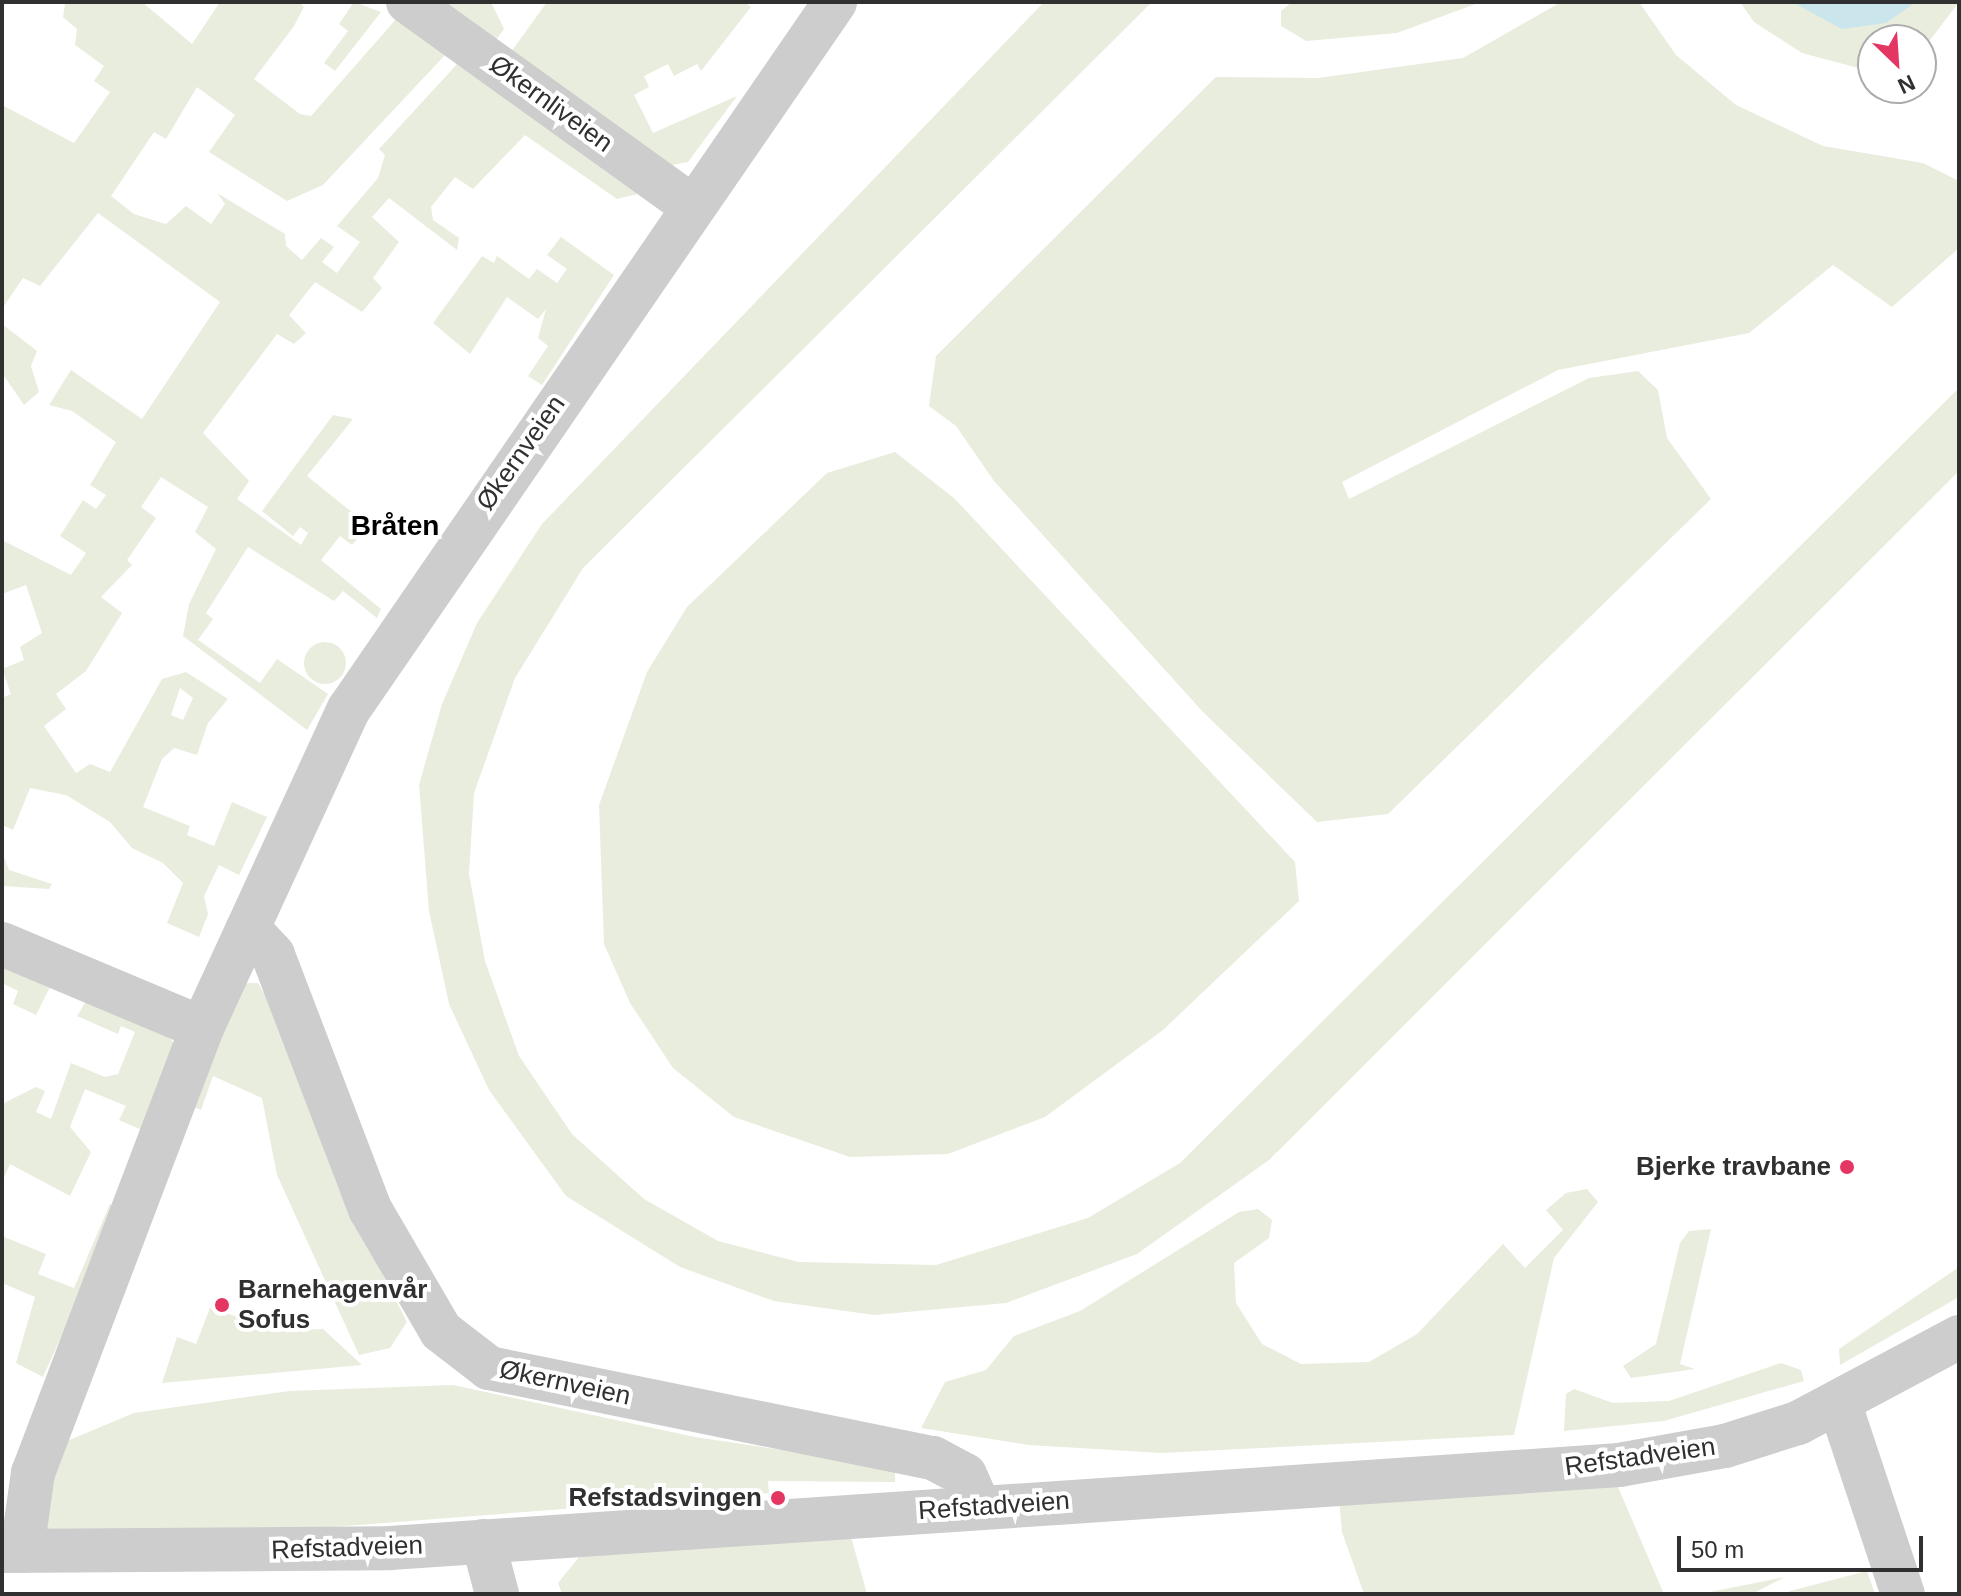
<!DOCTYPE html>
<html>
<head>
<meta charset="utf-8">
<style>
	body { margin:0 }
	#map { position:relative; width:1961px; height:1596px; overflow:hidden; background:#fff; font-family:Helvetica,sans-serif }
	div>[style] { position:absolute }
	.green>* { inset:0; background:#e9edde }
	.round { border-radius:50% }
	.water>* { inset:0; background:#cbe5ec }
	.minor>* { height:44px; margin:-22px; padding:0 22px; transform-origin:22px; border-radius:22px; background:#cdcdcd }
	.dots>* { width:22px; height:22px; translate:-50% -50%; box-sizing:border-box; border:4px solid #fff; border-radius:50% }
	span { translate:-50% -50%; white-space:nowrap; text-align:center; line-height:1.15; -webkit-text-stroke:8px #fff; paint-order:stroke }
	.street-label { font-size:26px; color:#303030 }
	.poi-label { font-size:26px; color:#303030; font-weight:700 }
	.right { translate:-100% -50%; text-align:right }
	.left { translate:0 -50%; text-align:left }
	.neighbourhood-label { font-size:28px; color:#000; font-weight:700 }
	.frame { position:absolute; inset:0; border:4px solid #303030; pointer-events:none }
	.north { position:absolute; left:1857px; top:24px; width:80px; height:80px; box-sizing:border-box; background:#fff; border:2px solid #acacac; border-radius:50%; rotate:155deg; font-size:22px; font-weight:700; line-height:32px; text-align:center; color:#303030 }
	.north::after { content:''; display:block; margin:auto; width:28px; height:36px; background:#e33662; clip-path:polygon(50% 0,100% 100%,50% 72%,0 100%) }
	.scale { position:absolute; left:1677px; top:1536px; width:246px; height:36px; box-sizing:border-box; border:4px solid #303030; border-top:0; padding-left:10px; font-size:24px; line-height:28px; white-space:nowrap; color:#303030; -webkit-text-stroke:6px #fff; paint-order:stroke }
</style>
</head>
<body>
<div id="map">
	<div class="green">
		<div style="clip-path:polygon(evenodd,142px 2px,192px 44px,220px 2px,299px 2px,304px 7px,294px 26px,254px 79px,300px 114px,311px 116px,397px 18px,446px 54px,323px 185px,287px 201px,209px 152px,235px 115px,197px 87px,166px 139px,154px 132px,111px 196px,134px 214px,166px 224px,186px 206px,211px 224px,225px 204px,217px 193px,285px 234px,286px 246px,302px 260px,321px 238px,334px 247px,322px 262px,337px 273px,360px 242px,337px 226px,378px 178px,385px 155px,379px 149px,459px 62px,646px 192px,617px 199px,525px 135px,473px 189px,455px 177px,431px 207px,433px 220px,459px 238px,457px 250px,389px 198px,372px 217px,399px 242px,373px 278px,382px 288px,362px 312px,315px 282px,289px 315px,306px 333px,294px 344px,277px 334px,203px 433px,249px 481px,237px 499px,301px 545px,308px 533px,300px 527px,293px 536px,262px 511px,333px 415px,353px 419px,307px 476px,369px 526px,352px 545px,340px 536px,321px 560px,381px 609px,377px 618px,343px 591px,334px 601px,248px 547px,206px 613px,213px 619px,198px 640px,260px 683px,277px 659px,328px 694px,307px 730px,183px 636px,189px 604px,216px 549px,195px 532px,208px 507px,161px 477px,141px 507px,156px 518px,127px 560px,132px 565px,101px 597px,122px 613px,86px 671px,56px 694px,66px 709px,44px 726px,76px 773px,90px 764px,110px 772px,162px 679px,186px 672px,228px 699px,208px 723px,197px 755px,174px 748px,162px 759px,143px 807px,190px 826px,187px 835px,214px 846px,232px 802px,267px 817px,239px 875px,219px 865px,204px 896px,208px 914px,199px 937px,167px 923px,183px 883px,163px 863px,132px 848px,110px 822px,66px 795px,30px 788px,13px 830px,2px 825px,2px 698px,11px 694px,2px 669px,24px 660px,20px 647px,42px 633px,26px 585px,2px 594px,2px 540px,71px 575px,86px 553px,60px 536px,83px 500px,96px 509px,106px 495px,90px 485px,116px 442px,72px 411px,49px 405px,71px 370px,142px 419px,220px 302px,98px 213px,40px 286px,23px 278px,2px 309px,2px 105px,74px 143px,110px 92px,94px 81px,104px 66px,75px 45px,77px 29px,63px 17px,65px 4px,142px 2px,180px 688px,193px 698px,183px 720px,171px 715px,180px 688px)"></div>
		<div style="clip-path:polygon(354px 2px,381px 12px,335px 71px,324px 63px,348px 31px,339px 24px)"></div>
		<div style="clip-path:polygon(433px 2px,491px 2px,504px 29px,492px 45px)"></div>
		<div style="clip-path:polygon(547px 2px,745px 2px,751px 7px,701px 71px,697px 64px,674px 76px,668px 64px,644px 76px,649px 87px,634px 95px,653px 133px,737px 96px,688px 162px,672px 165px,511px 52px)"></div>
		<div style="clip-path:polygon(1044px 2px,1152px 2px,583px 568px,515px 678px,474px 793px,469px 874px,485px 961px,519px 1056px,572px 1134px,644px 1199px,718px 1241px,799px 1262px,936px 1265px,1088px 1218px,1180px 1163px,1959px 388px,1959px 471px,1269px 1160px,1137px 1254px,1006px 1303px,874px 1315px,774px 1301px,680px 1267px,566px 1196px,489px 1090px,449px 1004px,429px 911px,419px 785px,442px 704px,477px 623px,542px 524px)"></div>
		<div style="clip-path:polygon(1292px 2px,1481px 2px,1397px 33px,1306px 41px,1281px 26px,1281px 11px)"></div>
		<div style="clip-path:polygon(1561px 2px,1639px 2px,1676px 55px,1736px 105px,1823px 146px,1923px 163px,1959px 181px,1959px 248px,1892px 307px,1833px 265px,1749px 333px,1558px 370px,1342px 482px,1349px 499px,1589px 378px,1638px 371px,1658px 390px,1667px 438px,1711px 499px,1388px 814px,1317px 822px,1203px 712px,994px 481px,956px 426px,929px 406px,936px 356px,1216px 77px,1318px 78px,1463px 58px)"></div>
		<div style="clip-path:polygon(1740px 2px,1959px 2px,1921px 52px,1921px 40px,1873px 40px,1873px 67px,1862px 69px,1802px 53px,1754px 22px)"></div>
		<div style="clip-path:polygon(561px 237px,614px 275px,542px 385px,528px 376px,548px 346px,538px 338px,546px 309px,538px 319px,507px 297px,470px 354px,433px 323px,482px 256px,494px 263px,497px 256px,529px 279px,537px 269px,557px 283px,567px 269px,547px 255px)"></div>
		<div style="clip-path:polygon(2px 324px,37px 351px,31px 366px,39px 392px,24px 405px,2px 373px)"></div>
		<div style="clip-path:polygon(895px 452px,954px 498px,1295px 862px,1299px 901px,1163px 1030px,1045px 1117px,948px 1154px,850px 1157px,734px 1117px,673px 1068px,630px 1003px,604px 944px,599px 805px,647px 672px,687px 607px,827px 473px)"></div>
		<div class="round" style="left:304px;top:642px;width:42px;height:42px"></div>
		<div style="clip-path:polygon(2px 852px,9px 870px,52px 884px,49px 889px,2px 886px)"></div>
		<div style="clip-path:polygon(2px 963px,51px 985px,36px 1015px,13px 1004px,18px 991px,2px 983px)"></div>
		<div style="clip-path:polygon(248px 983px,258px 983px,269px 1002px,339px 1190px,407px 1322px,390px 1348px,359px 1355px,277px 1175px,262px 1098px,213px 1076px,201px 1110px,192px 1106px,237px 990px)"></div>
		<div style="clip-path:polygon(88px 998px,167px 1030px,174px 1045px,142px 1130px,119px 1120px,126px 1106px,85px 1089px,70px 1127px,91px 1152px,70px 1196px,10px 1164px,2px 1182px,2px 1104px,36px 1087px,45px 1091px,36px 1112px,51px 1119px,71px 1063px,105px 1077px,118px 1074px,135px 1032px,121px 1026px,118px 1034px,77px 1016px)"></div>
		<div style="clip-path:polygon(1587px 1189px,1598px 1202px,1554px 1258px,1514px 1435px,1162px 1453px,1029px 1445px,921px 1428px,945px 1382px,986px 1370px,1014px 1336px,1080px 1311px,1239px 1212px,1258px 1209px,1272px 1220px,1269px 1238px,1234px 1263px,1236px 1303px,1262px 1344px,1301px 1364px,1369px 1362px,1417px 1334px,1503px 1244px,1525px 1268px,1563px 1230px,1546px 1210px,1566px 1193px)"></div>
		<div style="clip-path:polygon(110px 1204px,119px 1209px,43px 1377px,16px 1363px,35px 1297px,2px 1283px,2px 1236px,46px 1254px,38px 1274px,74px 1288px)"></div>
		<div style="clip-path:polygon(1711px 1229px,1680px 1364px,1695px 1369px,1631px 1378px,1623px 1366px,1656px 1344px,1680px 1243px,1689px 1231px)"></div>
		<div style="clip-path:polygon(1959px 1267px,1959px 1297px,1840px 1365px,1839px 1349px)"></div>
		<div style="clip-path:polygon(210px 1308px,282px 1331px,323px 1329px,362px 1365px,162px 1383px,177px 1337px,196px 1344px)"></div>
		<div style="clip-path:polygon(1781px 1363px,1801px 1370px,1804px 1381px,1664px 1421px,1564px 1431px,1566px 1394px,1574px 1389px,1613px 1403px,1669px 1401px)"></div>
		<div style="clip-path:polygon(453px 1385px,695px 1437px,895px 1467px,895px 1482px,768px 1481px,769px 1493px,268px 1532px,47px 1533px,43px 1502px,67px 1441px,134px 1413px,290px 1391px)"></div>
		<div style="clip-path:polygon(1615px 1480px,1664px 1594px,1364px 1594px,1342px 1532px,1339px 1498px)"></div>
		<div style="clip-path:polygon(850px 1533px,867px 1594px,562px 1594px,558px 1583px,583px 1552px)"></div>
		<div style="clip-path:polygon(1867px 1571px,1875px 1594px,1784px 1594px,1790px 1591px)"></div>
		<div style="clip-path:polygon(1785px 1577px,1752px 1594px,1700px 1594px)"></div>
	</div>
	<div class="water">
		<div style="clip-path:polygon(1792px 2px,1916px 2px,1886px 23px,1842px 29px)"></div>
	</div>
	<div class="minor">
		<div style="left:408px;top:2px;width:351px;rotate:35.7deg"></div>
		<div style="left:248px;top:928px;width:37px;rotate:47deg"></div>
		<div style="left:273px;top:955px;width:272px;rotate:69.1deg"></div>
		<div style="left:370px;top:1209px;width:141px;rotate:59.8deg"></div>
		<div style="left:441px;top:1331px;width:61px;rotate:37.6deg"></div>
		<div style="left:489px;top:1368px;width:453px;rotate:11.5deg"></div>
		<div style="left:933px;top:1458px;width:36px;rotate:28deg"></div>
		<div style="left:965px;top:1475px;width:34px;rotate:66deg"></div>
		<div style="left:2px;top:944px;width:217px;rotate:22.8deg"></div>
		<div style="left:1840px;top:1405px;width:199px;rotate:71.6deg"></div>
		<div style="left:483px;top:1541px;width:55px;rotate:75.2deg"></div>
		<div style="left:2px;top:1551px;width:388px;rotate:-0.4deg"></div>
		<div style="left:390px;top:1548px;width:1232px;rotate:-3.86deg"></div>
		<div style="left:1619px;top:1465px;width:108px;rotate:-10.2deg"></div>
		<div style="left:1725px;top:1446px;width:77px;rotate:-17.5deg"></div>
		<div style="left:1798px;top:1423px;width:183px;rotate:-28.1deg"></div>
		<div style="left:22px;top:1551px;width:79px;rotate:-82deg"></div>
		<div style="left:33px;top:1473px;width:476px;rotate:-69.2deg"></div>
		<div style="left:202px;top:1028px;width:351px;rotate:-65.3deg"></div>
		<div style="left:349px;top:709px;width:858px;rotate:-55.49deg"></div>
	</div>
	<div class="dots">
		<div style="left:1847px;top:1167px;background:#e33662"></div>
		<div style="left:222px;top:1305px;background:#e33662"></div>
		<div style="left:778px;top:1498px;background:#e33662"></div>
	</div>
	<div class="street-label">
		<span style="left:551px;top:104px;rotate:36deg">Økernliveien</span>
		<span style="left:521px;top:453px;rotate:-55deg">Økernveien</span>
		<span style="left:565px;top:1383px;rotate:12deg">Økernveien</span>
		<span style="left:1640px;top:1457px;rotate:-8deg">Refstadveien</span>
		<span style="left:994px;top:1506px;rotate:-4deg">Refstadveien</span>
		<span style="left:347px;top:1548px;rotate:-2deg">Refstadveien</span>
	</div>
	<div class="poi-label">
		<span class="right" style="left:1831px;top:1167px">Bjerke travbane</span>
		<span class="left" style="left:238px;top:1305px">Barnehagenvår<br>Sofus</span>
		<span class="right" style="left:762px;top:1498px">Refstadsvingen</span>
	</div>
	<div class="neighbourhood-label">
		<span style="left:395px;top:526px">Bråten</span>
	</div>
	<div class="frame"></div>
	<div class="north">N</div>
	<div class="scale">50 m</div>
</div>
</body>
</html>
